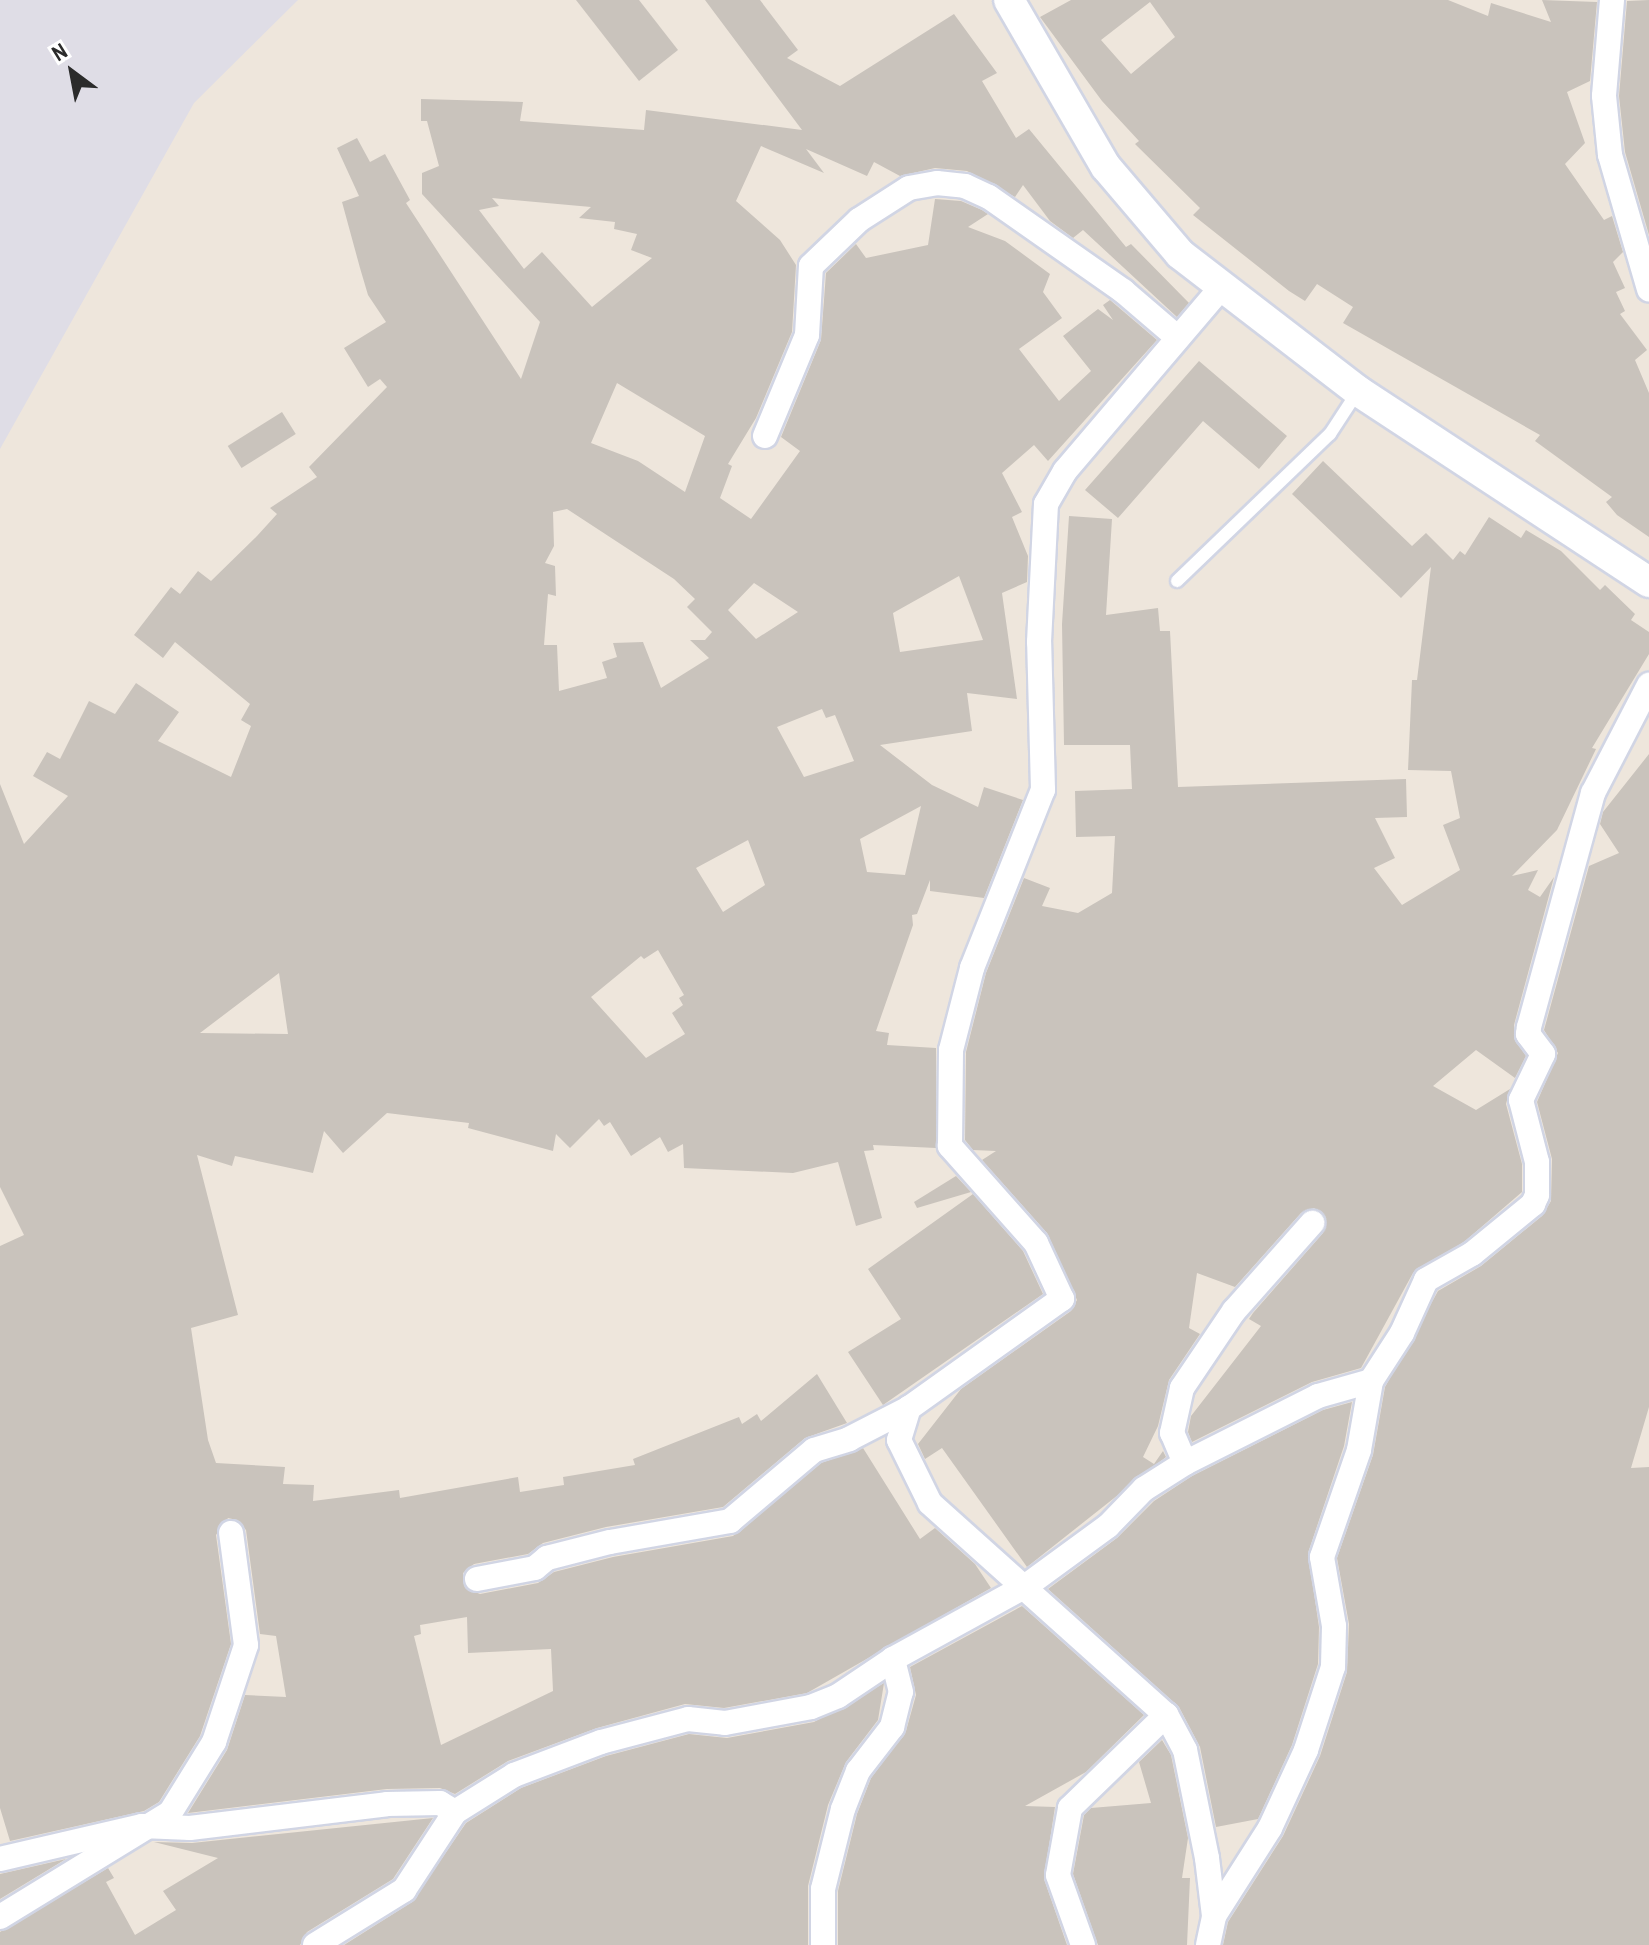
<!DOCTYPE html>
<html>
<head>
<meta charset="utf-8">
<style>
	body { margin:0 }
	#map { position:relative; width:1649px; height:1945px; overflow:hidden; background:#eee6dc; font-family:"Archivo Narrow",sans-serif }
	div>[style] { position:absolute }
	.industrial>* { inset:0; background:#dfdde6 }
	.building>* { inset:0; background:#c9c3bc; transform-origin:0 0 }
	.roads { filter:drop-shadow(2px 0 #d1d5e4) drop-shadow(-2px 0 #d1d5e4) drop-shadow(0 2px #d1d5e4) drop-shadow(0 -2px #d1d5e4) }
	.service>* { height:12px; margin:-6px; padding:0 6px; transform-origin:6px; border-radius:6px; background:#fff }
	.minor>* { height:24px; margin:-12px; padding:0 12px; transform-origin:12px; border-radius:12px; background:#fff }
	.tertiary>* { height:30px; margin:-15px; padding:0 15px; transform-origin:15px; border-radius:15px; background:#fff }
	span { translate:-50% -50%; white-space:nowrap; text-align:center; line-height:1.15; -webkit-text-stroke:7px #fff; paint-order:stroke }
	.north { position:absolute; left:32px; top:32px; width:80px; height:80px; -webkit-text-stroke:6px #fff; paint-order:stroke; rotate:328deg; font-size:22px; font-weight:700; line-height:32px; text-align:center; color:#2b2b2b }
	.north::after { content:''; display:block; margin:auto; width:28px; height:36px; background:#2b2b2b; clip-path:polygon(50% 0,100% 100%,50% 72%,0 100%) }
</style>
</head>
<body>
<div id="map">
	<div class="industrial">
		<div style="clip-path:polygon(0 0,298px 0,194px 103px,0 449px)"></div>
	</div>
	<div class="building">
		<div style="clip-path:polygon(576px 0,639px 0,678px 50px,639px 81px)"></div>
		<div style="clip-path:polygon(evenodd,705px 0,760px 0,798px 50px,787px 58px,840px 86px,954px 14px,997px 73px,982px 81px,1016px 138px,1029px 129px,1126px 247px,1131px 244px,1189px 303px,1177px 317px,1083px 230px,1073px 238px,1050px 221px,1023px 185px,1015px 197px,967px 171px,935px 168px,900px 176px,874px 162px,867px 176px,806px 149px,824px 173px,761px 146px,736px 201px,780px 240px,796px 265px,792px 332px,756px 418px,728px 464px,732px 466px,720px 498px,751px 519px,800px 451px,781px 437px,821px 340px,826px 273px,856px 244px,866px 258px,928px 245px,935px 199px,961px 201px,982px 210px,988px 214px,968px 227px,1005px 241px,1050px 274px,1043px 292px,1062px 318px,1019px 349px,1059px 401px,1091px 371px,1063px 336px,1098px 309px,1113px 320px,1103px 305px,1110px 300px,1157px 340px,1048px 461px,1034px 445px,1002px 473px,1022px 512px,1012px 517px,1028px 556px,1027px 582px,1002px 593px,1017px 699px,967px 693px,972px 731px,880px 745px,932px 785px,978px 807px,984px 787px,1023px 800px,984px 898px,930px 891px,930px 880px,917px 914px,912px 915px,913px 925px,876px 1031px,889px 1033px,887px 1045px,936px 1048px,936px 1148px,873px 1145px,874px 1150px,864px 1151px,882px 1218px,856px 1226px,838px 1162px,793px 1173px,684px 1168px,683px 1144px,668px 1152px,660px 1137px,631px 1156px,610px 1122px,604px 1126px,599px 1119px,570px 1148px,556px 1134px,553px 1151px,468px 1128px,469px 1123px,387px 1113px,343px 1153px,324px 1131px,313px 1173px,235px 1156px,232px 1166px,197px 1155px,238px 1315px,191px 1328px,208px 1440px,216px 1463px,285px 1467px,283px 1484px,314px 1485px,313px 1501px,399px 1490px,400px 1498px,518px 1477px,520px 1492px,564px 1485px,563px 1477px,635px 1465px,633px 1459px,739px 1417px,742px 1424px,757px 1414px,761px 1421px,817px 1374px,847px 1423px,805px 1438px,723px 1507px,606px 1527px,543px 1543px,528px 1554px,474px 1564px,463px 1573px,465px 1588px,480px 1594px,538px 1583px,554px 1572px,613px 1557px,733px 1536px,821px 1463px,863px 1448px,920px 1539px,935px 1528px,975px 1564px,991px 1588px,807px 1693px,724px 1708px,685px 1704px,597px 1728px,508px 1761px,455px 1794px,440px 1788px,387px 1789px,188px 1813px,227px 1750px,245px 1695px,286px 1697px,276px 1636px,260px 1634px,246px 1530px,237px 1520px,228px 1518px,216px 1535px,231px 1644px,200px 1736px,159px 1802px,144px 1811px,10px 1841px,0 1808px,0 1246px,24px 1235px,0 1187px,0 784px,24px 844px,68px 796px,33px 776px,47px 752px,60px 759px,89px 701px,115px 714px,136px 683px,179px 712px,158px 741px,231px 777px,251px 726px,241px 720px,250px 704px,175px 642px,163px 658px,134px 635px,171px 587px,180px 594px,198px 571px,211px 581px,257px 536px,277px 514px,270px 508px,317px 477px,309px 467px,387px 387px,380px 379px,368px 387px,344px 348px,386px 322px,368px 295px,360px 268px,342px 202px,359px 196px,337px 148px,357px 138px,370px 162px,385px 154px,410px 200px,406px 203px,521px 379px,540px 322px,422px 194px,422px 173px,439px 166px,427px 121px,421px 121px,421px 99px,523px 102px,520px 121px,644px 130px,646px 110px,802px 130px,705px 0,492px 198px,591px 207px,579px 218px,615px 222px,614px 229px,637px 234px,631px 250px,652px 258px,592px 307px,542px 252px,524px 269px,479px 210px,499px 206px,492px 198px,705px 0,617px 383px,705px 436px,685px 492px,638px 461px,591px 443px,617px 383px,705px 0,567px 509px,674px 579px,695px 599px,687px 607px,712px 632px,705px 640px,690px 640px,709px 658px,661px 688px,643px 642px,613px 643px,617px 657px,602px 662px,607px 678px,559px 691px,557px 645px,544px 645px,548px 594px,556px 596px,555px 566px,545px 563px,554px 546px,553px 512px,567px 509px,705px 0,959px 576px,983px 640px,900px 652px,893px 613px,959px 576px,705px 0,754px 583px,798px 612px,756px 639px,728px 610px,754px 583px,705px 0,822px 709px,826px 718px,835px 715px,854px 761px,804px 777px,777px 727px,822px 709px,705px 0,921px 806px,905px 875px,867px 872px,860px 839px,921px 806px,705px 0,748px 840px,765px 885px,723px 912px,696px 868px,748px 840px,705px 0,658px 950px,684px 995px,679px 998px,683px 1005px,672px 1013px,685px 1034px,646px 1058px,591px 997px,641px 956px,644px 959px,658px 950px,705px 0,279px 973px,288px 1034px,200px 1033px,279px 973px,705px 0,467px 1617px,468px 1653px,551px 1649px,553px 1691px,441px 1745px,414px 1636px,421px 1634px,420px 1625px,467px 1617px)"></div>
		<div style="clip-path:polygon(evenodd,1071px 0,1448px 0,1488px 16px,1491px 3px,1551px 22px,1542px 0,1597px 2px,1590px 81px,1567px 92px,1585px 143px,1565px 164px,1604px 220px,1612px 216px,1623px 252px,1613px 262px,1625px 288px,1616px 292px,1625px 311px,1620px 314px,1647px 350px,1635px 360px,1649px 393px,1649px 537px,1617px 515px,1606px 502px,1612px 497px,1535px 441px,1540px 435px,1343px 323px,1353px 307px,1317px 284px,1305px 301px,1289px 291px,1193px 215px,1200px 208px,1135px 144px,1139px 141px,1102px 101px,1040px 17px,1071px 0,1150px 2px,1175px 37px,1131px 74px,1101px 40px,1150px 2px)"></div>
		<div style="clip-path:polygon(1649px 0,1649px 235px,1625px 152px,1619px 96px,1627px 1px)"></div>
		<div style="clip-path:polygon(1199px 361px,1287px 436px,1259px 469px,1203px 421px,1118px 518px,1085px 490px)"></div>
		<div style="left:282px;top:412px;width:26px;height:64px;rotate:58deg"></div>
		<div style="clip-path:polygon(1323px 461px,1412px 546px,1426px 533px,1453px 560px,1460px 551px,1465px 555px,1489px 517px,1521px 538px,1526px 530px,1561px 551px,1600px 590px,1605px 585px,1635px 614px,1631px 620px,1649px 632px,1649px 654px,1592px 748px,1596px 749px,1557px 830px,1512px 876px,1538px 870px,1528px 890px,1540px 897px,1554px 877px,1514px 1025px,1514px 1038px,1526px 1056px,1515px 1078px,1476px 1050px,1433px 1086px,1476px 1110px,1510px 1089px,1506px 1104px,1522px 1164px,1522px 1192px,1464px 1242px,1413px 1273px,1361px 1368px,1312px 1382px,1192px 1442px,1188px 1432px,1191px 1416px,1261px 1326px,1249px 1319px,1253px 1313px,1323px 1233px,1326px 1218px,1314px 1208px,1301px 1213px,1235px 1287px,1197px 1273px,1189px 1328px,1200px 1334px,1169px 1380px,1158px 1426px,1143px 1457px,1154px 1464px,1163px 1451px,1166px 1457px,1027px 1567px,942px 1448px,925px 1459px,918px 1444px,961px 1389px,1071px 1311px,1077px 1300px,1047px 1233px,982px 1160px,996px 1151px,973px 1150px,965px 1140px,966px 1052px,986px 973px,1024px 878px,1050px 888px,1042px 906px,1078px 913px,1112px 893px,1115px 836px,1076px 837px,1075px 791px,1132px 789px,1130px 745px,1064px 745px,1062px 624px,1069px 516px,1112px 519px,1106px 615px,1158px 608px,1160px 631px,1170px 631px,1178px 787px,1406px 779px,1407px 817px,1375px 818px,1395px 858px,1374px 868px,1402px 905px,1460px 870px,1443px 825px,1460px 818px,1451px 771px,1408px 770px,1412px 680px,1417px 680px,1431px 567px,1401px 598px,1292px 494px)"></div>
		<div style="clip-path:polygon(1649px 754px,1649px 1407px,1631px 1468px,1649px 1467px,1649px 1945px,1223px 1945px,1228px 1922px,1283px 1836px,1320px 1756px,1347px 1672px,1349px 1624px,1337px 1558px,1373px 1455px,1385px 1387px,1438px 1291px,1481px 1266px,1542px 1216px,1551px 1201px,1552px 1159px,1537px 1102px,1558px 1053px,1544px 1030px,1589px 866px,1619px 853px,1600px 824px,1603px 812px)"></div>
		<div style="clip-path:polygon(956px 1176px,971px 1192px,917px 1208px,914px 1202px)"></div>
		<div style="clip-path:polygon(973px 1194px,1023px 1251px,1043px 1294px,883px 1405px,848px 1352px,901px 1319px,868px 1269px)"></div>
		<div style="clip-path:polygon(1352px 1402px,1344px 1446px,1308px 1553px,1319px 1627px,1318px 1664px,1292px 1745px,1258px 1819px,1216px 1827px,1200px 1747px,1179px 1707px,1048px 1589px,1117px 1538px,1154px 1501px,1192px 1476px,1323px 1410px)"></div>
		<div style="clip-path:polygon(1022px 1606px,1144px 1715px,1086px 1772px,1025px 1806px,1055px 1807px,1044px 1879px,1067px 1945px,838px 1945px,838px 1891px,857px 1814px,871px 1778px,906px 1731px,916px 1695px,910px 1667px)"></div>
		<div style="clip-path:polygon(884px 1683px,878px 1720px,846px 1762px,828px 1805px,808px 1886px,808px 1945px,344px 1945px,412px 1902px,466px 1823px,521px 1788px,606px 1756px,689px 1734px,727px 1738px,814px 1722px)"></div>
		<div style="clip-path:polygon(1162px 1740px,1171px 1755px,1188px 1838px,1182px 1878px,1190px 1878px,1187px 1945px,1098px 1945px,1073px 1874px,1084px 1815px,1091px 1808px,1151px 1803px,1139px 1762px)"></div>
		<div style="clip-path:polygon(433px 1818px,393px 1879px,307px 1932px,300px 1945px,0 1945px,0 1932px,108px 1868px,114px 1878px,106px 1882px,135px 1935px,176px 1910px,163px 1891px,218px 1858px,154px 1842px,192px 1843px)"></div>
		<div style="clip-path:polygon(66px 1859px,0 1899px,0 1874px)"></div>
	</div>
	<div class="roads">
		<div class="service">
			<div style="left:1177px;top:581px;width:212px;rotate:-43.9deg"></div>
			<div style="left:1330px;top:434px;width:51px;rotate:-56.9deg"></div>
		</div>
		<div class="minor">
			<div style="left:1612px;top:0;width:96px;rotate:94.8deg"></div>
			<div style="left:1604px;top:96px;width:59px;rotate:84.2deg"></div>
			<div style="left:1610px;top:155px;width:140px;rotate:73.8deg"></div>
			<div style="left:765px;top:436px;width:109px;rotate:-67.4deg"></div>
			<div style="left:807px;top:335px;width:69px;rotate:-86.7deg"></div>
			<div style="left:811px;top:266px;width:66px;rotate:-43.8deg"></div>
			<div style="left:859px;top:220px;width:59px;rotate:-32.6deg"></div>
			<div style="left:909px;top:188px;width:28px;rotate:-10deg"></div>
			<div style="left:937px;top:183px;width:28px;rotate:6deg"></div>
			<div style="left:965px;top:186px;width:26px;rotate:25deg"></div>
			<div style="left:989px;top:197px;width:164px;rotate:35deg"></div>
			<div style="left:1123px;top:291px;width:72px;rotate:40.5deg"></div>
			<div style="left:1185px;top:1463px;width:33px;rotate:-113deg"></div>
			<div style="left:1172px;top:1433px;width:46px;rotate:-77.5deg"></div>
			<div style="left:1182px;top:1388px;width:93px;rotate:-56deg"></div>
			<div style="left:1234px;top:1311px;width:118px;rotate:-48.4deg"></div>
			<div style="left:477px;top:1579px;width:59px;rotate:-10.7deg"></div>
			<div style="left:535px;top:1568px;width:16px;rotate:-40deg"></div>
			<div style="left:547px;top:1558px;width:65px;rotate:-14.3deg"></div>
			<div style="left:610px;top:1542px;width:122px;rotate:-9.9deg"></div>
			<div style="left:730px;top:1521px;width:110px;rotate:-40.2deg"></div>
			<div style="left:814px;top:1450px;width:37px;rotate:-17deg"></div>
			<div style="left:849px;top:1439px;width:68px;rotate:-27.3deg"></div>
			<div style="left:0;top:1859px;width:146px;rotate:-13.1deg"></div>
			<div style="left:142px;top:1826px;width:48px;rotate:2.4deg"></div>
			<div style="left:190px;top:1828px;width:198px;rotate:-6.9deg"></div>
			<div style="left:387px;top:1804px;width:53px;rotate:-1.1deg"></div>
			<div style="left:440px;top:1803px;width:17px;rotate:31deg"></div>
			<div style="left:1214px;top:1916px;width:104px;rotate:-57.5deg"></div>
			<div style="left:1270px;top:1828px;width:86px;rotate:-65.2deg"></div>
			<div style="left:1306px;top:1750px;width:87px;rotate:-72deg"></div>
			<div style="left:1333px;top:1667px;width:41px;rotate:-88.6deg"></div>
			<div style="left:1334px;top:1626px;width:70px;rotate:-99.9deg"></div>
			<div style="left:1322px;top:1557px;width:113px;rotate:-70.9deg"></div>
			<div style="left:1359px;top:1450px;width:70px;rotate:-80.1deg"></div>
			<div style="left:1371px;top:1381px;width:57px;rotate:-57.1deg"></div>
			<div style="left:1402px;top:1333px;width:58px;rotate:-65.6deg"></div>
			<div style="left:1426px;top:1280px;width:53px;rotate:-29.5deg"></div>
			<div style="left:1472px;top:1254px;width:79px;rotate:-39.3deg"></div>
			<div style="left:1533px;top:1204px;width:10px;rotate:-66deg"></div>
			<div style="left:1537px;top:1195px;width:33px;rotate:-90deg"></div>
			<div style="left:1537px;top:1162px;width:64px;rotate:-104.5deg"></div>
			<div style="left:1521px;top:1100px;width:51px;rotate:-64.4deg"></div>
			<div style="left:1543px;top:1054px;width:25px;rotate:-127deg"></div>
			<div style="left:1528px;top:1034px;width:7px;rotate:-82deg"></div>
			<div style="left:1529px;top:1027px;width:243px;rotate:-74.7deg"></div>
			<div style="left:1593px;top:793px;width:122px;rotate:-62.6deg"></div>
			<div style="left:0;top:1917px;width:199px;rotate:-31.5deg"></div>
			<div style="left:170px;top:1813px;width:84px;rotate:-58.2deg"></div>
			<div style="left:214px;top:1742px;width:102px;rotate:-71.7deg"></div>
			<div style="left:246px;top:1645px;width:113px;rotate:-97.6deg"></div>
			<div style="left:315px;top:1945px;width:105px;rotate:-31.7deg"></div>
			<div style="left:404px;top:1890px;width:93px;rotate:-56.8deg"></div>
			<div style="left:455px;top:1812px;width:70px;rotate:-32.1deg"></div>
			<div style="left:514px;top:1775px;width:93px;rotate:-20.8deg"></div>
			<div style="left:601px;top:1742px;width:90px;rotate:-14.8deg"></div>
			<div style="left:688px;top:1719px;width:37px;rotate:6deg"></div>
			<div style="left:725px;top:1723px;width:87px;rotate:-10.5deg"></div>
			<div style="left:811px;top:1707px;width:29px;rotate:-22deg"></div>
			<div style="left:838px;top:1696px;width:66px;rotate:-33.9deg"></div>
			<div style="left:893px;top:1659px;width:152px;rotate:-28.8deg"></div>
			<div style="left:1026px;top:1586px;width:102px;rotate:-36.2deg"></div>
			<div style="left:1108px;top:1526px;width:52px;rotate:-45.8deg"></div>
			<div style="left:1144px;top:1489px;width:49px;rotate:-32.4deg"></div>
			<div style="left:1185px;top:1463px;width:149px;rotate:-26.7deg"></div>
			<div style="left:1318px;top:1396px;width:55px;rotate:-15.8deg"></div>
			<div style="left:823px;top:1945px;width:56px;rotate:-90deg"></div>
			<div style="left:823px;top:1889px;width:82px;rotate:-76deg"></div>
			<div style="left:843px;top:1809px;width:41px;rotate:-68.5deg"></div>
			<div style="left:858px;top:1771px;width:56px;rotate:-52.3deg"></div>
			<div style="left:892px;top:1727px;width:36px;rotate:-76deg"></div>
			<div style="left:901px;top:1692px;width:34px;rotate:-104deg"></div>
			<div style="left:1083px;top:1945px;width:74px;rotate:-109.7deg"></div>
			<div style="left:1058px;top:1875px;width:68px;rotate:-79.8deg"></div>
			<div style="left:1070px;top:1808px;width:134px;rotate:-44.1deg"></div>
			<div style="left:1208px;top:1945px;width:30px;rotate:-78deg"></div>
			<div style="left:1214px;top:1916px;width:58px;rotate:-96.9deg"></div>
			<div style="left:1207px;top:1858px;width:110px;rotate:-101.5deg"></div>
			<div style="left:1185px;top:1750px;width:40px;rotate:-118deg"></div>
			<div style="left:1166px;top:1715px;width:317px;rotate:-138.1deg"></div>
			<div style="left:930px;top:1503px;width:70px;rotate:-116.2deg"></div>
			<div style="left:899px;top:1440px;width:34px;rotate:-73deg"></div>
			<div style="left:909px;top:1408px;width:188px;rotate:-35.5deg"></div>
			<div style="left:1062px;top:1299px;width:62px;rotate:-114.9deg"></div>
			<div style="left:1036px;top:1243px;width:130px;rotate:-131.6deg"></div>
			<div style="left:950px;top:1146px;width:96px;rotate:-89.4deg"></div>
			<div style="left:951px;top:1050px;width:85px;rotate:-75.6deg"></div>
			<div style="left:972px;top:968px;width:192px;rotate:-68.3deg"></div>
			<div style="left:1043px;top:790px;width:148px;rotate:-91.5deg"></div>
			<div style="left:1039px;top:642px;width:138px;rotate:-87.1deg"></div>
			<div style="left:1046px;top:504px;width:38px;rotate:-60deg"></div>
			<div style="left:1065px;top:471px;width:240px;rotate:-49.6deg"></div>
		</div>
		<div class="tertiary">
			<div style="left:1009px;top:0;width:193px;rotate:59.9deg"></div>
			<div style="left:1106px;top:167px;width:114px;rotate:49.6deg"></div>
			<div style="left:1180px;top:254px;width:225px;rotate:37.6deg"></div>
			<div style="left:1358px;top:391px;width:348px;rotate:33.3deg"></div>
		</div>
	</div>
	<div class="north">N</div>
</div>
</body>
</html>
